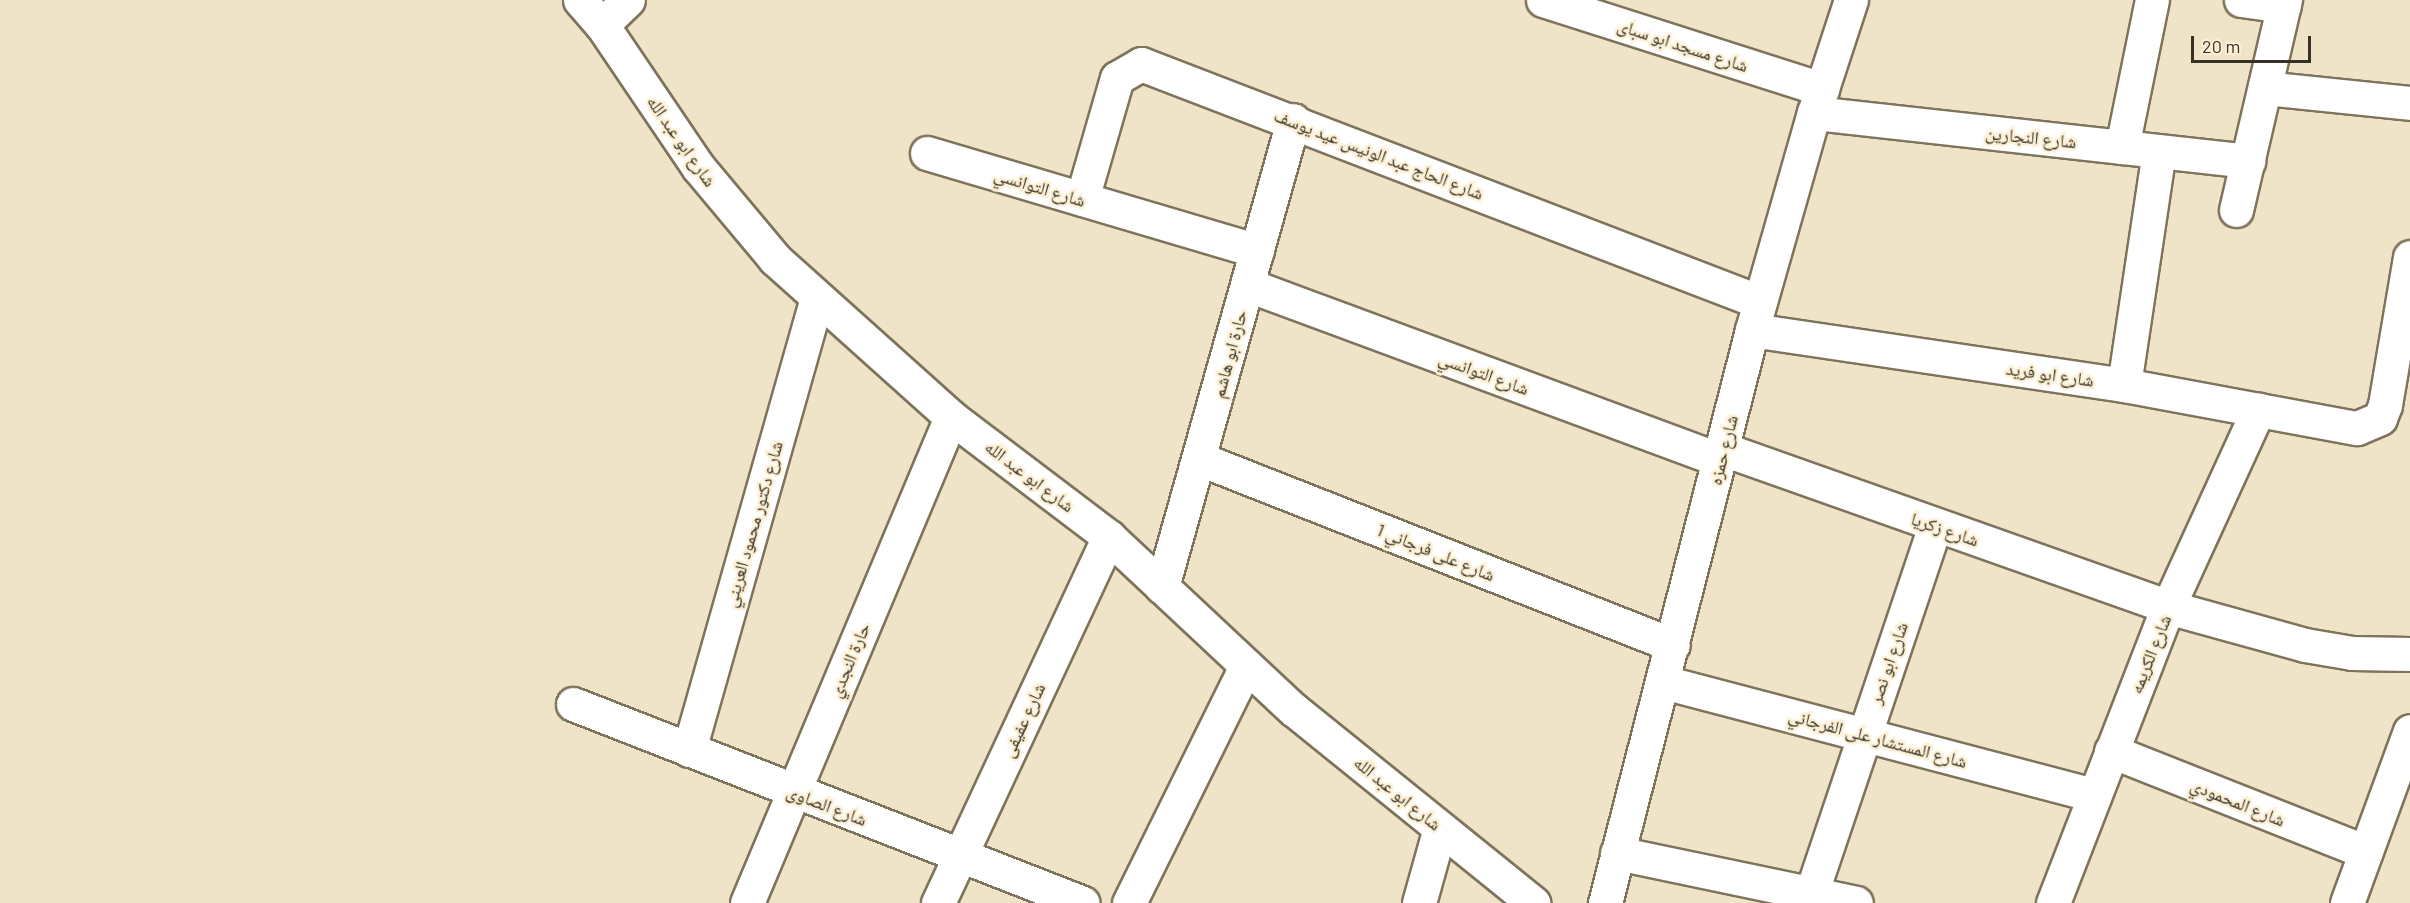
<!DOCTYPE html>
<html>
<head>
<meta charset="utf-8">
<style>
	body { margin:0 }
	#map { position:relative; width:2410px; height:903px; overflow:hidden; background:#efe3c8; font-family:Barlow,"Noto Naskh Arabic",sans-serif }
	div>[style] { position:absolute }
	.roads { filter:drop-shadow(2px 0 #7e735b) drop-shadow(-2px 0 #7e735b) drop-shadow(0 2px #7e735b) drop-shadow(0 -2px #7e735b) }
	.street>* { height:33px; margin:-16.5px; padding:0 16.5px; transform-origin:16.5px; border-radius:16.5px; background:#fff }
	span { translate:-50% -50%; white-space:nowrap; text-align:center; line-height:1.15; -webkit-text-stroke:5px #fdf0d5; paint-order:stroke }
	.street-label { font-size:18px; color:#363126 }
	.scale { position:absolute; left:2191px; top:36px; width:120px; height:27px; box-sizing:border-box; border:3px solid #363126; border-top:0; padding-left:8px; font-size:18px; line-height:21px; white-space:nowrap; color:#363126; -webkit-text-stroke:4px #fdf0d5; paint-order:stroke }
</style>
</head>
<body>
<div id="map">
	<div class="roads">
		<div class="street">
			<div style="left:580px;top:0;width:33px;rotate:49deg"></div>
			<div style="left:602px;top:25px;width:173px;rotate:55.9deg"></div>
			<div style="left:699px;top:168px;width:119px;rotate:50.1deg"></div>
			<div style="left:775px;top:259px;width:237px;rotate:41.9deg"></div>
			<div style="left:951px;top:417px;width:198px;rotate:37.2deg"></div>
			<div style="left:1109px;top:537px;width:252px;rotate:43.1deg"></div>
			<div style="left:1293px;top:709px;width:309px;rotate:38.9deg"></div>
			<div style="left:1543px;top:0;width:293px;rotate:17.7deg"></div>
			<div style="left:2241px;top:0;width:43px;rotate:7.9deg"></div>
			<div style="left:602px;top:25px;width:36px;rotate:-44deg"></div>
			<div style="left:2265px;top:88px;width:146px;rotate:5.9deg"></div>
			<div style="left:1814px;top:113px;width:437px;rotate:6.3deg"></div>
			<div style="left:2122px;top:147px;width:150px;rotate:-78.5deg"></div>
			<div style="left:927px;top:153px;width:344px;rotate:16.5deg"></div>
			<div style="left:1082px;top:199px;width:126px;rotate:-73.9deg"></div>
			<div style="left:1117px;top:78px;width:28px;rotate:-30deg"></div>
			<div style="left:1141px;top:64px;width:663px;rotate:21.03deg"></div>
			<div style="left:2236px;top:210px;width:216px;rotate:-76.9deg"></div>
			<div style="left:1248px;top:285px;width:503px;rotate:20.34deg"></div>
			<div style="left:1752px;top:330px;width:376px;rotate:8.4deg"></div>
			<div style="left:2124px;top:385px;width:237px;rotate:10.5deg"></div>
			<div style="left:2357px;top:428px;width:25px;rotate:-23deg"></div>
			<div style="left:2380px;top:418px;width:14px;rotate:-69deg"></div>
			<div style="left:2385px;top:405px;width:150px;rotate:-80.4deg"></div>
			<div style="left:2124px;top:385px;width:236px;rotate:-81.5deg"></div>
			<div style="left:1723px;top:449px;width:472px;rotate:19.5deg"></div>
			<div style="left:2168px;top:607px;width:142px;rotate:15.5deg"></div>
			<div style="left:2305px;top:645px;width:48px;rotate:9.7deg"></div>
			<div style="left:2352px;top:653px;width:58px;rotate:1deg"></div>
			<div style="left:1200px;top:459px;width:508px;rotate:21.47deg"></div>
			<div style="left:1162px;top:587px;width:485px;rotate:-74.3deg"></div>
			<div style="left:1663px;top:682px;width:446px;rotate:14.7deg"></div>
			<div style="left:573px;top:704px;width:547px;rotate:21.32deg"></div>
			<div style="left:689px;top:750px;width:470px;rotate:-74.2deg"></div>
			<div style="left:2111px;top:751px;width:274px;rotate:21.6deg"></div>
			<div style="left:1617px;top:853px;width:244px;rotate:11.8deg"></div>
			<div style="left:747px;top:903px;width:527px;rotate:-67.23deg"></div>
			<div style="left:938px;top:903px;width:404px;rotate:-65deg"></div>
			<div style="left:1129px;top:903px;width:264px;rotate:-63.7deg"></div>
			<div style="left:1419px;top:903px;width:78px;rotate:-74.4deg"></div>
			<div style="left:1605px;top:903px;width:592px;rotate:-75.61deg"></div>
			<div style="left:1752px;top:330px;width:226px;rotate:-74.1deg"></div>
			<div style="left:1814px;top:113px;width:119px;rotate:-71.9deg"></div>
			<div style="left:1808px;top:903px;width:398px;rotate:-71.4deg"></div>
			<div style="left:2053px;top:903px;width:318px;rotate:-68.8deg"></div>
			<div style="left:2168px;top:607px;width:217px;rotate:-65.4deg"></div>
			<div style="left:2347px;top:903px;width:183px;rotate:-69.9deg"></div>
		</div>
	</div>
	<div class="street-label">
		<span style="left:1683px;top:45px;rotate:18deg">شارع مسجد ابو سباى</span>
		<span style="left:2031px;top:137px;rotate:6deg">شارع النجارين</span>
		<span style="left:682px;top:141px;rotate:55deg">شارع ابو عبد الله</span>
		<span style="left:1379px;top:154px;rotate:21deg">شارع الحاج عبد الونيس عيد يوسف</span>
		<span style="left:1040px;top:187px;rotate:17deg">شارع التوانسي</span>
		<span style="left:1229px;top:354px;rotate:-75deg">حارة ابو هاشم</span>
		<span style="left:1484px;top:373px;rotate:20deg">شارع التوانسي</span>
		<span style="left:2050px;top:374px;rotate:8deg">شارع ابو فريد</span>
		<span style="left:1723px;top:450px;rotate:-76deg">شارع حمزه</span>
		<span style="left:1030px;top:476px;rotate:37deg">شارع ابو عبد الله</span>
		<span style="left:753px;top:524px;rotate:-74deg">شارع دكتور محمود العريني</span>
		<span style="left:1945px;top:529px;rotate:19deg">شارع زكريا</span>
		<span style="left:1436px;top:552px;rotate:22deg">شارع على فرجاني 1</span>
		<span style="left:2150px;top:654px;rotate:-68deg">شارع الكريمه</span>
		<span style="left:849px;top:660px;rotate:-67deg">حارة النجدي</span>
		<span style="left:1888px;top:663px;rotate:-71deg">شارع ابو نصر</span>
		<span style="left:1023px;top:720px;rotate:-65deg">شارع عفيفى</span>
		<span style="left:1878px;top:738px;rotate:15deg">شارع المستشار على الفرجاني</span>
		<span style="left:1398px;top:793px;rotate:39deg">شارع ابو عبد الله</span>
		<span style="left:2238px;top:802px;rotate:22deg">شارع المحمودي</span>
		<span style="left:827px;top:805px;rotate:21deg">شارع الصاوى</span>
	</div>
	<div class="scale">20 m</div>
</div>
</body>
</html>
